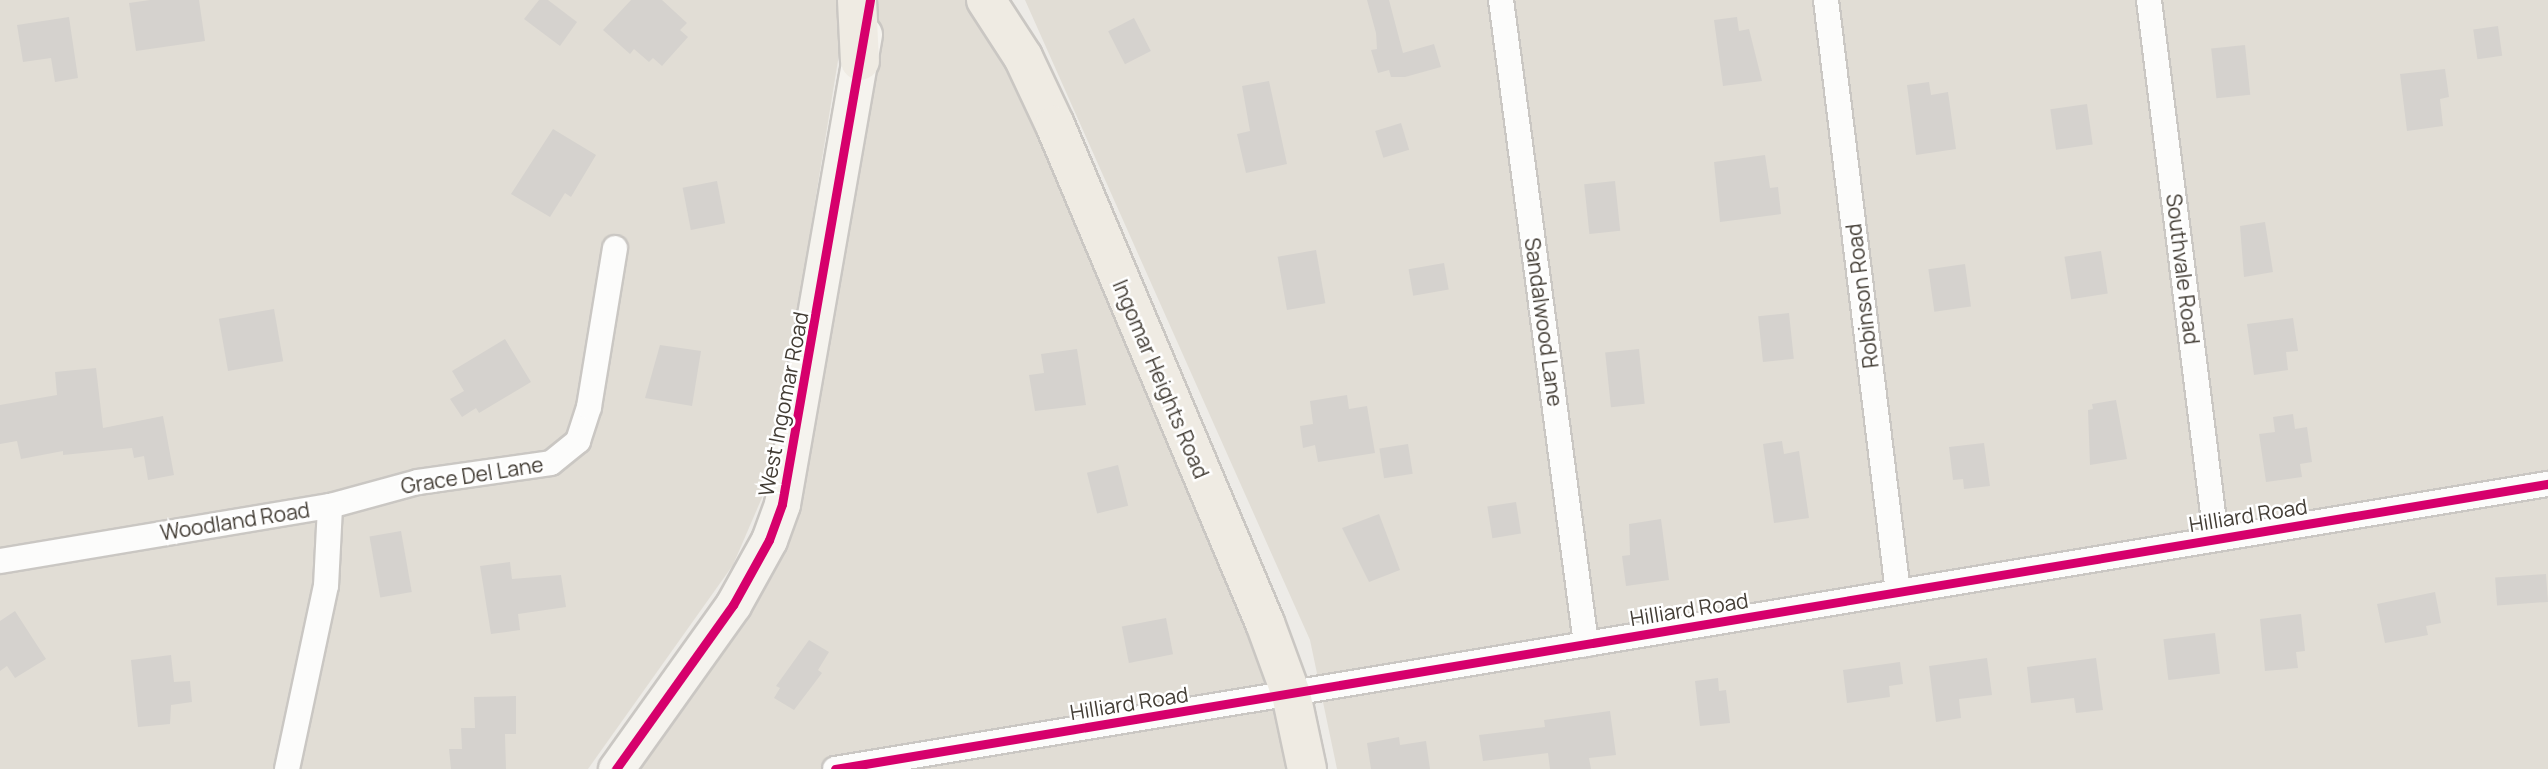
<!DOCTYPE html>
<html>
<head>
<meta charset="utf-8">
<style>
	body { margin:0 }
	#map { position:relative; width:2548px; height:769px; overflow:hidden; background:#edebe7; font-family:Manrope,sans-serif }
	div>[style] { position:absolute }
	.residential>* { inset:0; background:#e1ddd5 }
	.building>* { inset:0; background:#d5d2ce; transform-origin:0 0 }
	.roads { filter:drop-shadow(2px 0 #cac7c3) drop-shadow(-2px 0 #cac7c3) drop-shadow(0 2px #cac7c3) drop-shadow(0 -2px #cac7c3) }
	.street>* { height:24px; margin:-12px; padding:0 12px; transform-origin:12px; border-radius:12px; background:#fcfcfb }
	.secondary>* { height:35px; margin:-17.5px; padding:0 17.5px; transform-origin:17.5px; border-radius:17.5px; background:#f5f3ee }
	.primary>* { height:38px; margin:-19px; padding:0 19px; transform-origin:19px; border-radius:19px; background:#efebe3 }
	.cycleway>* { height:9px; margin:-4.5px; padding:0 4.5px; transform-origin:4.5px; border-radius:4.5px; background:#d6006c }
	span { translate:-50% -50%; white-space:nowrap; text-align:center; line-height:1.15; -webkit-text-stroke:5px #fff; paint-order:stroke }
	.street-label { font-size:21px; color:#423c34 }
</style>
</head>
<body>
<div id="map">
	<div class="residential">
		<div style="clip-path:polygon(0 0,840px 0,841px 42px,770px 479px,733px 565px,588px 769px,0 769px)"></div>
		<div style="clip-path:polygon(870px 0,986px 0,1307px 769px,616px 769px,752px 574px)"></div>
		<div style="clip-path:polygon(1025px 0,2548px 0,2548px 769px,1337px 769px,1310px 640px)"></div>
	</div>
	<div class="building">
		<div style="clip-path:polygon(150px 0,199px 0,205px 41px,136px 51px,129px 3px)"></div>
		<div style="clip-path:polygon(539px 0,548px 0,577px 22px,560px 46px,524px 19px)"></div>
		<div style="clip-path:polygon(631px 0,662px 0,687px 23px,680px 30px,688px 37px,662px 66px,653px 58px,649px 62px,634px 49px,630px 54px,603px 30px)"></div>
		<div style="clip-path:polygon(1367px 0,1389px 0,1403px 53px,1434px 44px,1441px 67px,1405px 77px,1391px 77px,1389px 70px,1378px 73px,1371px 50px,1377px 49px,1376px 33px)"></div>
		<div style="clip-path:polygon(69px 17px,78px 78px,55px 82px,51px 58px,23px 62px,17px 25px)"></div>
		<div style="clip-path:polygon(1737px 17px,1739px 31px,1749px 29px,1762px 81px,1723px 86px,1714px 20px)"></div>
		<div style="left:1134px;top:18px;width:37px;height:29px;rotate:63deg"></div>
		<div style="left:2498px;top:26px;width:30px;height:25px;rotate:82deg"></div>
		<div style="left:2245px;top:45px;width:50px;height:34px;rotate:84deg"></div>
		<div style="clip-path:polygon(2445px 69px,2449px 97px,2440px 99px,2443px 126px,2407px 131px,2400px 74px)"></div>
		<div style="clip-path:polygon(1269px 81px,1287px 164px,1246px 173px,1237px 134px,1250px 131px,1242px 86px)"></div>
		<div style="clip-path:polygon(1929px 82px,1931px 95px,1948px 92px,1956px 149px,1916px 155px,1907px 85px)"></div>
		<div style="left:2087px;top:104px;width:41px;height:37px;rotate:82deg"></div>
		<div style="left:1401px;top:123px;width:28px;height:27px;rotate:73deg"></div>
		<div style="clip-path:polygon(553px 129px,596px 155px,571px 197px,565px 193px,550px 217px,511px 194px)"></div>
		<div style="clip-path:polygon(1765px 155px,1770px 188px,1778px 187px,1781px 214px,1720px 222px,1714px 162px)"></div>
		<div style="left:717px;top:181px;width:43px;height:35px;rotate:79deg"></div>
		<div style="left:1615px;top:181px;width:50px;height:31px;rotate:84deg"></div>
		<div style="clip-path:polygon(2265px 222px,2273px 272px,2244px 277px,2240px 226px)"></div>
		<div style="left:1316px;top:250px;width:54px;height:39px;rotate:80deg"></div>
		<div style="left:2101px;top:251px;width:43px;height:37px;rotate:81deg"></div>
		<div style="left:1444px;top:263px;width:27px;height:36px;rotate:80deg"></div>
		<div style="left:1965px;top:264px;width:43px;height:37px;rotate:82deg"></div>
		<div style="left:274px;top:309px;width:53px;height:56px;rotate:80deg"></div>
		<div style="left:1789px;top:313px;width:46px;height:31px;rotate:84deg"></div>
		<div style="clip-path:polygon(2293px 318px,2298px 351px,2286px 352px,2288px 370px,2254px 375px,2247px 324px)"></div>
		<div style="clip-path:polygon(505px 339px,531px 382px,479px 413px,476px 408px,462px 417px,450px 399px,464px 391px,452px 371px)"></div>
		<div style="clip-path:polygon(660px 345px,701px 351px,692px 406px,645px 398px)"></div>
		<div style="clip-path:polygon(1077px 349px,1086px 405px,1035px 411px,1029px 375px,1044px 373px,1041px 354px)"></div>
		<div style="left:1639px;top:349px;width:55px;height:34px;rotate:84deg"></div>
		<div style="clip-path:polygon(96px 368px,103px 428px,163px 416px,174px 475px,148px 480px,144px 456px,134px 458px,132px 448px,63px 455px,63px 451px,21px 459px,17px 441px,0 444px,0 405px,57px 395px,55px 372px)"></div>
		<div style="clip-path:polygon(1347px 395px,1349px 409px,1367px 406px,1375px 453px,1318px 462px,1315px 445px,1303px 448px,1300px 426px,1313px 424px,1310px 401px)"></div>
		<div style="clip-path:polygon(2116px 400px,2127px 459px,2090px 465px,2088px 410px,2093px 409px,2092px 404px)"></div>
		<div style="clip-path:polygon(2293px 414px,2295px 429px,2307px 427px,2312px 462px,2300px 464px,2302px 477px,2266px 482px,2259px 434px,2275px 432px,2273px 417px)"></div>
		<div style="clip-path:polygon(1782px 441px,1784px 454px,1799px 451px,1809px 518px,1774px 523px,1763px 444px)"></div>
		<div style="clip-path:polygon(1984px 443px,1990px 486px,1964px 489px,1963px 479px,1953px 480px,1949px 447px)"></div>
		<div style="left:1408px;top:444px;width:30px;height:29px;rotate:81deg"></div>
		<div style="left:1118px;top:465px;width:42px;height:32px;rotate:76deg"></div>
		<div style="left:1516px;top:502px;width:32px;height:29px;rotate:81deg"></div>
		<div style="clip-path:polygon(1379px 514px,1400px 570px,1369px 582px,1342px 528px)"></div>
		<div style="clip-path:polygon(1661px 519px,1669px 580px,1626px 586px,1622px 556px,1630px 555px,1629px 524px)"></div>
		<div style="left:401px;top:531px;width:62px;height:32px;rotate:80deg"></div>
		<div style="clip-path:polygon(510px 562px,512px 579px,561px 575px,566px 607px,518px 614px,520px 630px,491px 634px,480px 566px)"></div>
		<div style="left:2546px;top:574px;width:28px;height:51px;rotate:86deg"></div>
		<div style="clip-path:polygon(2435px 592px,2441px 623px,2426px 626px,2428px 635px,2385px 643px,2377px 604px)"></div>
		<div style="clip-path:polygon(15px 611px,46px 659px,15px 678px,7px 666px,0 671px,0 621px)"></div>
		<div style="clip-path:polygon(2301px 614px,2305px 651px,2296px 652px,2298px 668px,2265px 671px,2260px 619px)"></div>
		<div style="left:1166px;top:618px;width:37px;height:45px;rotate:79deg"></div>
		<div style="left:2215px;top:633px;width:41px;height:52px;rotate:83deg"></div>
		<div style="clip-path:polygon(809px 640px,829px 652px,818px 670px,822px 673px,794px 710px,774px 698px,780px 688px,776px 686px)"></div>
		<div style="clip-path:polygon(171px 655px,174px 682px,190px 681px,192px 702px,171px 705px,170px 724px,138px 727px,131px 660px)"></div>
		<div style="clip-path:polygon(1987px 658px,1992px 695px,1959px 699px,1961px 718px,1936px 722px,1929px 666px)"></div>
		<div style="clip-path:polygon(2096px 658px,2103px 710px,2076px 713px,2074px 698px,2031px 703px,2027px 667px)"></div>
		<div style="clip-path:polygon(1900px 662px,1903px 684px,1889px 686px,1890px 697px,1847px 703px,1843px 670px)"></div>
		<div style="clip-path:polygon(1718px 678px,1719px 691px,1726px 690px,1730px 723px,1700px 726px,1695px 681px)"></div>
		<div style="clip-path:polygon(516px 696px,516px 734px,505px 734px,506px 769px,451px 769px,449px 749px,462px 749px,461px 728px,475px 728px,474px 697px)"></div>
		<div style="clip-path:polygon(1610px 711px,1616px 755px,1589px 758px,1591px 769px,1550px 769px,1548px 753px,1483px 761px,1479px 735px,1545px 727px,1544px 720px)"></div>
		<div style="clip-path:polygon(1399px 737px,1400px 745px,1426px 741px,1430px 769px,1371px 769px,1367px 743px)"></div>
	</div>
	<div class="roads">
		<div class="street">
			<div style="left:1501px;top:0;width:650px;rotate:82.48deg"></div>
			<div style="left:1826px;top:0;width:596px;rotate:83.07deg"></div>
			<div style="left:2149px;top:0;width:541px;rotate:82.89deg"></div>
			<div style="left:0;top:561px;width:335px;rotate:-9.5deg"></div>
			<div style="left:330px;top:506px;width:91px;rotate:-15.3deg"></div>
			<div style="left:418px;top:482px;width:134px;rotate:-8.1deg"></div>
			<div style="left:551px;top:463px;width:35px;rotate:-39deg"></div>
			<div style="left:578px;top:441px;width:36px;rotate:-72deg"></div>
			<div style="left:589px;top:407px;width:161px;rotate:-80.7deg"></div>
			<div style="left:287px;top:769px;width:187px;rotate:-78deg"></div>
			<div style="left:326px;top:586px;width:80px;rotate:-87.1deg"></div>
			<div style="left:835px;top:769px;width:1737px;rotate:-9.45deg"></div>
		</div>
		<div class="secondary">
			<div style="left:616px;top:769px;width:201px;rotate:-54.5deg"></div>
			<div style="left:733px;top:605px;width:74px;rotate:-61deg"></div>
			<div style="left:769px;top:540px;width:38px;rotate:-70deg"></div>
			<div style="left:782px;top:504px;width:477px;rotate:-80.1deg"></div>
		</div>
		<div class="primary">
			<div style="left:857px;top:0;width:61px;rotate:87.2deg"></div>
			<div style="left:986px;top:0;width:68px;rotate:57deg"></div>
			<div style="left:1023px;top:57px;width:75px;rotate:64.8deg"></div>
			<div style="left:1055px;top:125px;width:540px;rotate:67.14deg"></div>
			<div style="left:1265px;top:623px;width:76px;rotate:69.9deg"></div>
			<div style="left:1291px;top:694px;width:77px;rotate:78deg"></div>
		</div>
	</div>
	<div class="cycleway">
		<div style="left:616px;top:769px;width:201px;rotate:-54.5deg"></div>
		<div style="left:733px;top:605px;width:74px;rotate:-61deg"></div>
		<div style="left:769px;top:540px;width:38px;rotate:-70deg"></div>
		<div style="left:782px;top:504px;width:512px;rotate:-80.1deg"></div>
		<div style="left:835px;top:769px;width:1737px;rotate:-9.45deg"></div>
	</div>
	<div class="street-label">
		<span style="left:2183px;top:269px;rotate:83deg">Southvale Road</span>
		<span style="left:1862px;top:296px;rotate:-97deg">Robinson Road</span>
		<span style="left:1544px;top:322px;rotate:82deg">Sandalwood Lane</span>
		<span style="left:1161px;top:379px;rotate:67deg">Ingomar Heights Road</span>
		<span style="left:783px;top:404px;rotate:-79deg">West Ingomar Road</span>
		<span style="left:472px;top:475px;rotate:-9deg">Grace Del Lane</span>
		<span style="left:2248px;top:515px;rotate:-9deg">Hilliard Road</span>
		<span style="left:235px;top:521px;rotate:-9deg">Woodland Road</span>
		<span style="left:1689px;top:609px;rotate:-9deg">Hilliard Road</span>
		<span style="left:1129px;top:703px;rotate:-9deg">Hilliard Road</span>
	</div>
</div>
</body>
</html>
